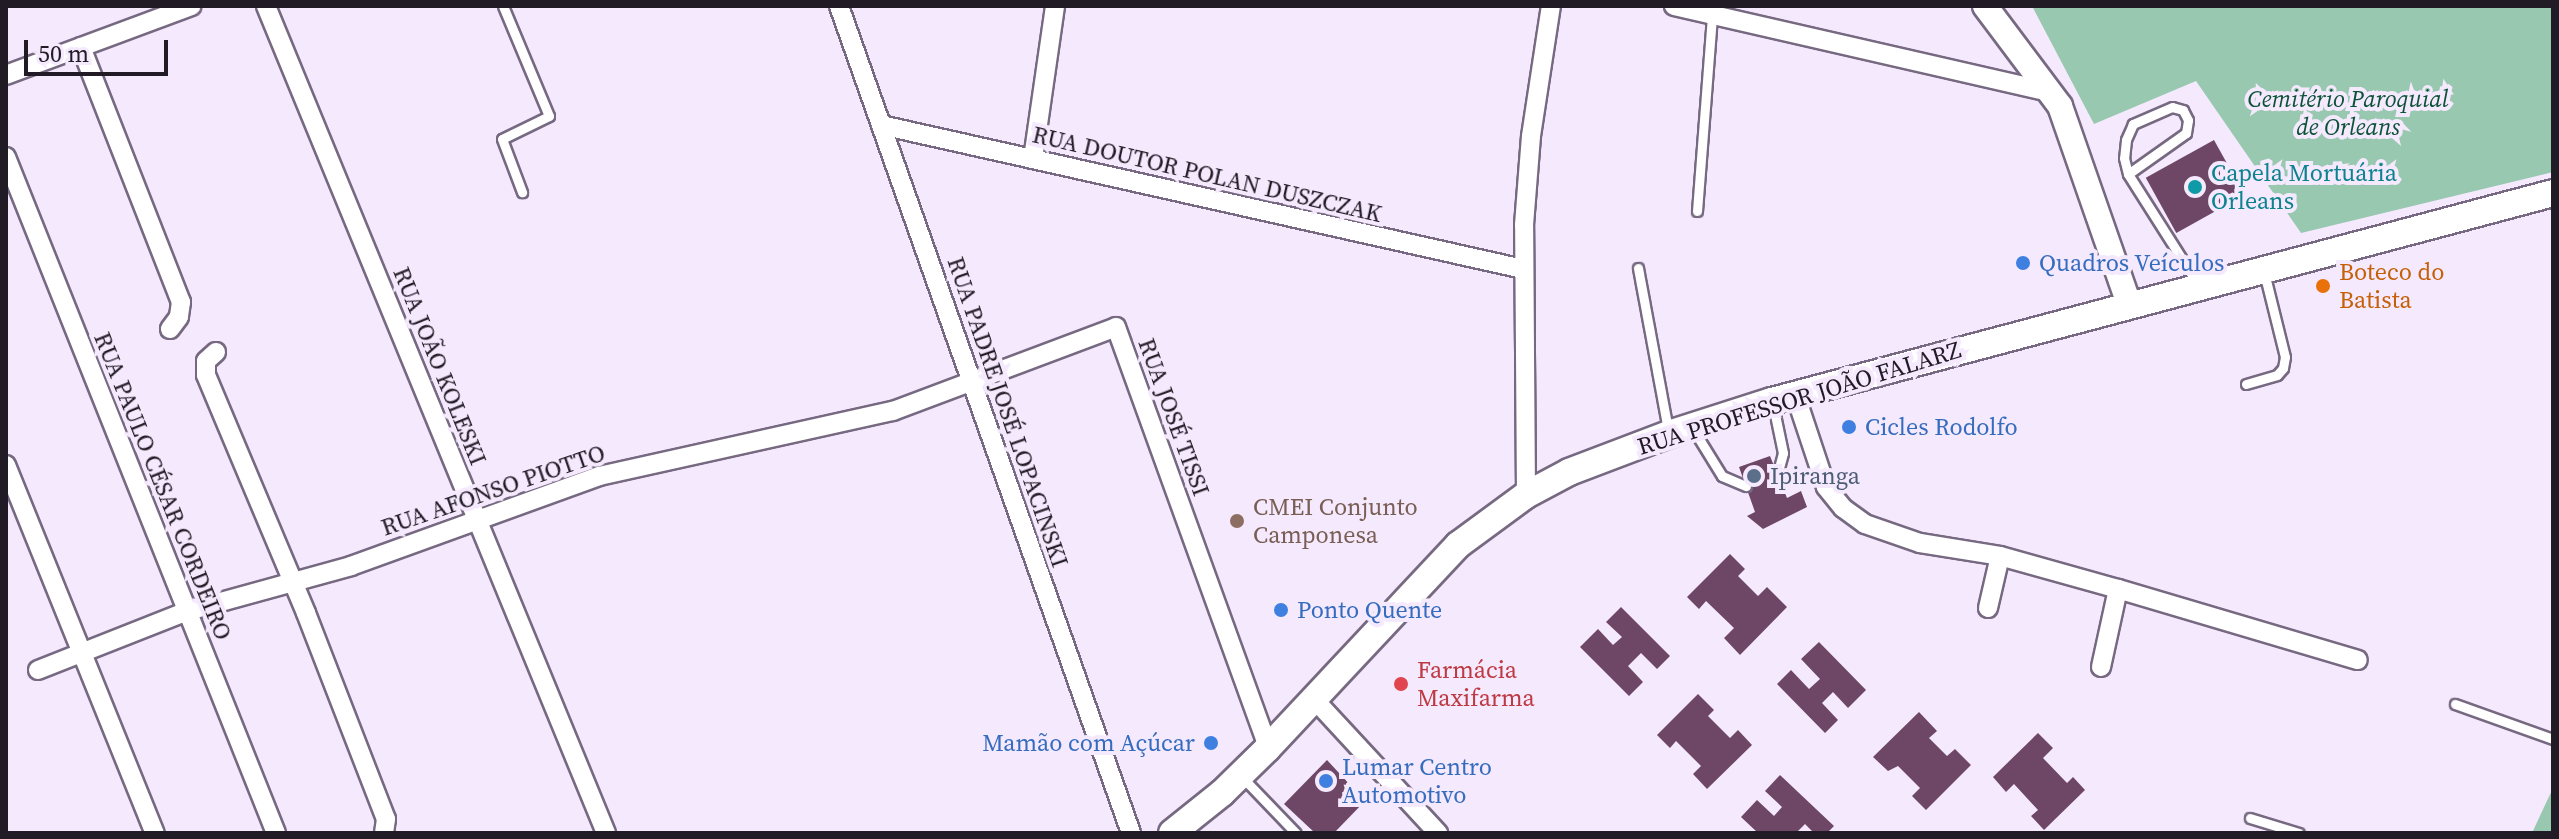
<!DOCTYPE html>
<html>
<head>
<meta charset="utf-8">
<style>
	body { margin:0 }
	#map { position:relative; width:2559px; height:839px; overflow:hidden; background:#f5e9fe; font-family:"Source Serif 4",serif }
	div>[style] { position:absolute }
	.green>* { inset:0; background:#98c8af }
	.building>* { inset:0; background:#6e4766; transform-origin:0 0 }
	.roads { filter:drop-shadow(2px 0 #766981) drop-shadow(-2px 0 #766981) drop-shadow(0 2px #766981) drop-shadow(0 -2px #766981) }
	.service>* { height:9px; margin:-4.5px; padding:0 4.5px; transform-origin:4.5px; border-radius:4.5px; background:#fff }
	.minor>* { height:18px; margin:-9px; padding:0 9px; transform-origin:9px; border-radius:9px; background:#fff }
	.tertiary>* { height:24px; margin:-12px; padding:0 12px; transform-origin:12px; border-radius:12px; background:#fff }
	.secondary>* { height:26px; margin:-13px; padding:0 13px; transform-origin:13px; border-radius:13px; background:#fff }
	.dots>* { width:22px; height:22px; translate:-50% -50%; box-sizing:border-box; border:4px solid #f5e9fe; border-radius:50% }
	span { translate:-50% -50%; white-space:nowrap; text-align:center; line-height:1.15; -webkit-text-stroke:8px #f5e9fe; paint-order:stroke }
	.park-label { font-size:24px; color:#0c5237; font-style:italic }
	.culture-label { font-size:24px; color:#0d838f }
	.left { translate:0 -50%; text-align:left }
	.street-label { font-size:24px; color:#211b25 }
	.shop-label { font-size:24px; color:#366cbe }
	.right { translate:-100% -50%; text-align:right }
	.food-label { font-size:24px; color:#c56008 }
	.service-label { font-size:24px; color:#4e5e75 }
	.education-label { font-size:24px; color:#785e54 }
	.health-label { font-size:24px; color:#be3a42 }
	.frame { position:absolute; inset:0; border:8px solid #211b25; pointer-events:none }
	.scale { position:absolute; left:24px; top:40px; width:144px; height:36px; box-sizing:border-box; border:4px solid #211b25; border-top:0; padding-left:10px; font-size:24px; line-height:28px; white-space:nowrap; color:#211b25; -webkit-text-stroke:6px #f5e9fe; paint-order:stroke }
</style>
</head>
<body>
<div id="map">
	<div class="green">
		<div style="clip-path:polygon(2032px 6px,2553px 6px,2553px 172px,2301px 233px,2196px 81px,2094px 124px)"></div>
		<div style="clip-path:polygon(2553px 788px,2553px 833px,2532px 833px)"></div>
	</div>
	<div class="building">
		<div style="left:2214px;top:140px;width:63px;height:78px;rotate:61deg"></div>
		<div style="clip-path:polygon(1770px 456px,1787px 498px,1801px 491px,1807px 507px,1763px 529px,1747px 516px,1755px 512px,1739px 467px)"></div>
		<div style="clip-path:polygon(1730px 554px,1745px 569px,1738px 576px,1758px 596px,1767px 587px,1787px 607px,1740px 655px,1724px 638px,1734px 628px,1706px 601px,1699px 609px,1687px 597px)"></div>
		<div style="clip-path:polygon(1621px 607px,1670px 656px,1657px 669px,1641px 653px,1628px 666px,1643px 682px,1629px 696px,1580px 647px,1598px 629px,1613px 645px,1622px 637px,1606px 622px)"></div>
		<div style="clip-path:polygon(1819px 642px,1866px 690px,1848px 708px,1833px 692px,1822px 703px,1838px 720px,1825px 733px,1777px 684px,1791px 670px,1809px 689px,1820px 679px,1801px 659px)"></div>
		<div style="clip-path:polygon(1698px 694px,1714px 710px,1708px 716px,1730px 738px,1738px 730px,1752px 745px,1707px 789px,1693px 774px,1701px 766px,1676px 741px,1670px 748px,1657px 735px)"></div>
		<div style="clip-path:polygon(1919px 712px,1937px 731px,1929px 738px,1947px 756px,1955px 749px,1971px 765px,1926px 810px,1912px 796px,1920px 788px,1898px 766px,1888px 771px,1873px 757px)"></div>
		<div style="clip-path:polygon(2038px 733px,2053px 748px,2043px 758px,2067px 783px,2073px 777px,2085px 790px,2044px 830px,2031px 816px,2038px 810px,2014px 784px,2006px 792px,1993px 777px)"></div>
		<div style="clip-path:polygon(1327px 760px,1365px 801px,1334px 833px,1315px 833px,1284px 804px)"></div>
		<div style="clip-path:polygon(1780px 775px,1834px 826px,1827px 833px,1814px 833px,1805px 824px,1796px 833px,1758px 833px,1741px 817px,1757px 800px,1774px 816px,1782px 807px,1765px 791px)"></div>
	</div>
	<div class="roads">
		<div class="service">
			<div style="left:503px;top:6px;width:119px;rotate:67.3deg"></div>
			<div style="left:549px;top:116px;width:52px;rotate:153.9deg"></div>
			<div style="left:502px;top:139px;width:57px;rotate:69.3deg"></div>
			<div style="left:2128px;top:174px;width:71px;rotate:-35.3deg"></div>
			<div style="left:2186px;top:133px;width:13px;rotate:-81deg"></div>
			<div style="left:2188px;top:120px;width:11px;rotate:-117deg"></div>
			<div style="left:2183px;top:110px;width:11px;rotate:-165deg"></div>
			<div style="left:2172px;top:107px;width:43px;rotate:156.4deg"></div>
			<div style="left:2133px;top:124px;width:17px;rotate:114deg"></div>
			<div style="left:2126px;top:140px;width:18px;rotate:96deg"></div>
			<div style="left:2124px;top:158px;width:16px;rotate:76deg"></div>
			<div style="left:2128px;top:174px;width:133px;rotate:57.6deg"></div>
			<div style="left:1697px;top:211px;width:197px;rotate:-85.6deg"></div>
			<div style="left:1638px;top:268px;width:165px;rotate:79.5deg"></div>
			<div style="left:2246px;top:384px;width:32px;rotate:-16deg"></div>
			<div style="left:2277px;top:375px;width:9px;rotate:-49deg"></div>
			<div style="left:2283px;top:368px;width:11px;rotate:-80deg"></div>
			<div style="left:2285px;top:357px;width:88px;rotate:-103.9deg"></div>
			<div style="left:1773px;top:405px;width:49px;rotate:78.2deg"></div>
			<div style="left:1783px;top:453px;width:24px;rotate:105deg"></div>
			<div style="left:1693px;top:429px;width:55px;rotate:58.3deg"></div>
			<div style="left:1722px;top:476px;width:26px;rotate:23deg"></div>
			<div style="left:2455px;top:704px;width:104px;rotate:19.7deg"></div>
			<div style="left:1243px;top:778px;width:76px;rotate:46.1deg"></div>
			<div style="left:2250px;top:818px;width:51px;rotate:17deg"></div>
		</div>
		<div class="minor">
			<div style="left:266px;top:6px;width:894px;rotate:67.65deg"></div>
			<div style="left:839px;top:6px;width:877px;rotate:70.55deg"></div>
			<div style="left:1674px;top:6px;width:387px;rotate:12.9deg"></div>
			<div style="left:81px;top:47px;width:274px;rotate:68.6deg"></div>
			<div style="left:181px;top:302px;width:15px;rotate:98deg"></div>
			<div style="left:179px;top:317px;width:15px;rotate:127deg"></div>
			<div style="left:6px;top:75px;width:198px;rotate:-20.4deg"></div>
			<div style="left:881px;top:125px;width:658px;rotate:12.64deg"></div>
			<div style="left:6px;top:157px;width:728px;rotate:68.23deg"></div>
			<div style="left:1033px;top:159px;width:155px;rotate:-81.8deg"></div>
			<div style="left:216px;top:352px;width:13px;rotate:138deg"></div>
			<div style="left:206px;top:361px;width:14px;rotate:90deg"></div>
			<div style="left:206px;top:375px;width:258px;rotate:67.2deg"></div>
			<div style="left:306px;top:613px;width:221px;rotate:68.8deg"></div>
			<div style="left:386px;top:819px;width:14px;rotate:98deg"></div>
			<div style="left:1795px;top:394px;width:98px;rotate:71.6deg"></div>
			<div style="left:1826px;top:487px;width:27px;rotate:51deg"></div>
			<div style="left:1843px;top:508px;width:27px;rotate:36deg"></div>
			<div style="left:1865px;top:524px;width:58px;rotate:19.1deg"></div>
			<div style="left:1920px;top:543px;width:81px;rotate:9.2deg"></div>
			<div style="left:2000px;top:556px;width:123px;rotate:15.6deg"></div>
			<div style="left:2118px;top:589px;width:250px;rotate:16.5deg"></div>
			<div style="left:6px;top:465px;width:397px;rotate:68deg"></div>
			<div style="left:1526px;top:495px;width:270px;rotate:-90.4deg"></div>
			<div style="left:1524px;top:225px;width:89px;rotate:-85.5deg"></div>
			<div style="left:1531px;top:136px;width:132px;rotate:-81.3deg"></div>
			<div style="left:1988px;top:608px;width:53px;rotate:-77deg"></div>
			<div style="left:2101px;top:667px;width:80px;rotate:-77.7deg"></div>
			<div style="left:38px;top:670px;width:161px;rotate:-21.5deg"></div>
			<div style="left:188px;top:611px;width:169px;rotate:-15.4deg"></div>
			<div style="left:351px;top:566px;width:264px;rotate:-19.9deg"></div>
			<div style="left:599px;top:476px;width:301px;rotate:-12.5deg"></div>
			<div style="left:893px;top:411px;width:238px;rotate:-20.6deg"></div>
			<div style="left:1116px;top:327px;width:448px;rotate:70.1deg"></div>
			<div style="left:1314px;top:699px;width:183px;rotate:47.2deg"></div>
		</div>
		<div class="tertiary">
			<div style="left:1985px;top:6px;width:125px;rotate:53.1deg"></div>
			<div style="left:2060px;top:106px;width:210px;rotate:70.8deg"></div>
		</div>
		<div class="secondary">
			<div style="left:1172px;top:833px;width:64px;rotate:-38.7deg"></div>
			<div style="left:1222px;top:793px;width:64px;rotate:-44.4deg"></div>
			<div style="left:1268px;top:748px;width:278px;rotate:-46.9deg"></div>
			<div style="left:1458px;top:545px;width:84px;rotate:-36.3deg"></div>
			<div style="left:1526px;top:495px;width:49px;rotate:-28.1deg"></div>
			<div style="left:1569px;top:472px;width:107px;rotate:-20.8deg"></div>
			<div style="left:1669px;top:434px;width:108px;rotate:-17.8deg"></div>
			<div style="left:1772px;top:401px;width:808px;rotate:-14.91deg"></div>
		</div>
	</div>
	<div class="dots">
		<div style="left:2195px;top:187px;background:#0f9aa8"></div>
		<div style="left:2023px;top:263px;background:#3f7fe0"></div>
		<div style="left:2323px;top:286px;background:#e8710a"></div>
		<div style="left:1849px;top:427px;background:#3f7fe0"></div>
		<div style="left:1754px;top:476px;background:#5c6f8a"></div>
		<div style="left:1237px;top:521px;background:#8d6e63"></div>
		<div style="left:1281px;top:610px;background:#3f7fe0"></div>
		<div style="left:1401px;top:684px;background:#e0444e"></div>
		<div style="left:1211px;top:743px;background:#3f7fe0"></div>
		<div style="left:1326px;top:781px;background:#3f7fe0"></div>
	</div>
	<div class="park-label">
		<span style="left:2348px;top:113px">Cemitério Paroquial<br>de Orleans</span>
	</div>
	<div class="culture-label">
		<span class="left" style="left:2211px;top:187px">Capela Mortuária<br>Orleans</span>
	</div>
	<div class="street-label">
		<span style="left:1207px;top:174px;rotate:13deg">RUA DOUTOR POLAN DUSZCZAK</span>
		<span style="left:440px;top:366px;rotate:68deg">RUA JOÃO KOLESKI</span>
		<span style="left:1799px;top:398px;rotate:-17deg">RUA PROFESSOR JOÃO FALARZ</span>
		<span style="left:1008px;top:412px;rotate:71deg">RUA PADRE JOSÉ LOPACINSKI</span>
		<span style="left:1174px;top:417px;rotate:70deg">RUA JOSÉ TISSI</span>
		<span style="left:163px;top:486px;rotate:68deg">RUA PAULO CÉSAR CORDEIRO</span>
		<span style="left:493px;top:490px;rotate:-19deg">RUA AFONSO PIOTTO</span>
	</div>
	<div class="shop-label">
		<span class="left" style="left:2039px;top:263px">Quadros Veículos</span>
		<span class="left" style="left:1865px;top:427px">Cicles Rodolfo</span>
		<span class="left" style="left:1297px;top:610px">Ponto Quente</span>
		<span class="right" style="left:1195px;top:743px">Mamão com Açúcar</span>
		<span class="left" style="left:1342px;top:781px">Lumar Centro<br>Automotivo</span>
	</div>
	<div class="food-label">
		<span class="left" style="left:2339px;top:286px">Boteco do<br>Batista</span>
	</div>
	<div class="service-label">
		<span class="left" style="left:1770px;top:476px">Ipiranga</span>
	</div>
	<div class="education-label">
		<span class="left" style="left:1253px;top:521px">CMEI Conjunto<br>Camponesa</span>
	</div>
	<div class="health-label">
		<span class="left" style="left:1417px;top:684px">Farmácia<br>Maxifarma</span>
	</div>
	<div class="frame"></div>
	<div class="scale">50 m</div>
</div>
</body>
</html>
